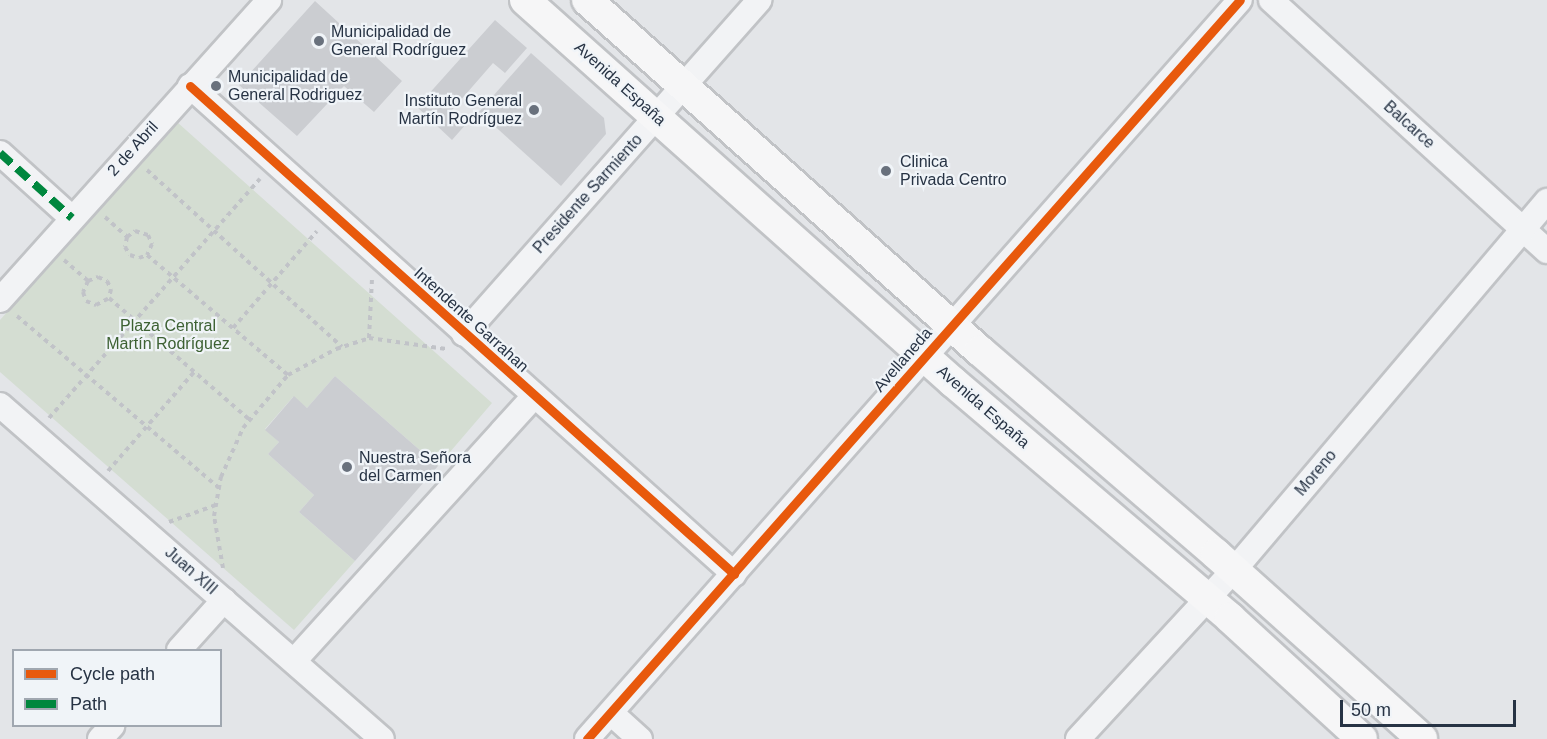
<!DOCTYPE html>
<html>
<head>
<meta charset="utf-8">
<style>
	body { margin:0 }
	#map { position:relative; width:1547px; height:739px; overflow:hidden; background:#e3e5e8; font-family:Helvetica,sans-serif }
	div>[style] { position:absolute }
	.green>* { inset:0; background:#d4ddd2 }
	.building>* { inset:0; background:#cbcdd1 }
	.path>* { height:4px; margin-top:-2px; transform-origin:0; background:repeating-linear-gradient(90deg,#c1c3c8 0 4.5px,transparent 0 9px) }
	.roads { filter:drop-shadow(2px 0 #c1c3c6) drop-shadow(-2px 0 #c1c3c6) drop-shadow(0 2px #c1c3c6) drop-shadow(0 -2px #c1c3c6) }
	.minor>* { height:24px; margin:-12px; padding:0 12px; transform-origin:12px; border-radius:12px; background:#f2f3f5 }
	.major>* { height:30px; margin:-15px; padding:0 15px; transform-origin:15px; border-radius:15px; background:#f6f6f7 }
	.quiet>* { height:8px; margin-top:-4px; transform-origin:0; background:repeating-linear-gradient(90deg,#00873e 0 15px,transparent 0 23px) }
	.cycleway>* { height:9px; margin:-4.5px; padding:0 4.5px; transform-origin:4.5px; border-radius:4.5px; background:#e8590c }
	.dots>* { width:16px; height:16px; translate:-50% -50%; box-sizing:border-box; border:3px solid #f0f4f8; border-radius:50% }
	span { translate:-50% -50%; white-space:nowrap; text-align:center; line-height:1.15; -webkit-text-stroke:4.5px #f0f4f8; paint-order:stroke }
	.poi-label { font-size:16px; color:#273344 }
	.left { translate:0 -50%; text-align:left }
	.right { translate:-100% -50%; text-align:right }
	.street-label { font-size:16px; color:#273344 }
	.park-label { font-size:16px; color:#3d6133 }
	.legend { position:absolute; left:12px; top:649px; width:210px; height:78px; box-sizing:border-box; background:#f0f4f8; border:2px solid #a0a7b0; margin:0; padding:8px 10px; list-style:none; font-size:18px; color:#273344 }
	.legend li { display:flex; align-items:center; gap:12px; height:30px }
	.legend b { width:30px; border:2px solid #a0a7b0 }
	.scale { position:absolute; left:1340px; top:700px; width:176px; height:27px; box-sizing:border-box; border:3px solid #273344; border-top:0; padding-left:8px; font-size:18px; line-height:21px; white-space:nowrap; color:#273344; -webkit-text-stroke:4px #f0f4f8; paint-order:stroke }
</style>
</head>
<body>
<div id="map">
	<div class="green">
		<div style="clip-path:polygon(177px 122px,492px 403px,438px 466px,335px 376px,307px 408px,293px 397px,265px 429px,279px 442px,268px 454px,314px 495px,299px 512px,355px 561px,294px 630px,0 372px,0 320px)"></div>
	</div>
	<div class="building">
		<div style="clip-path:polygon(315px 1px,402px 81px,374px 112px,344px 86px,297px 136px,239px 85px)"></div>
		<div style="clip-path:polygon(495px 20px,527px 48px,505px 73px,493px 63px,452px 110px,467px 123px,452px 140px,417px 107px)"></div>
		<div style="clip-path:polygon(531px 53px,604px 118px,606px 134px,561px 186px,479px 112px)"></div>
		<div style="clip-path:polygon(335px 376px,438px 466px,355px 561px,299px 512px,314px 495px,268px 454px,279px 442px,265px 430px,294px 396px,307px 408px)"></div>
	</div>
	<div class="path">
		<div style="left:147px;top:170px;width:263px;rotate:42.2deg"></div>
		<div style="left:105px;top:217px;width:30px;rotate:42deg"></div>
		<div style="left:127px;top:237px;width:10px;rotate:101deg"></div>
		<div style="left:125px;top:247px;width:9px;rotate:58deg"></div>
		<div style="left:130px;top:255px;width:9px;rotate:18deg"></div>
		<div style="left:139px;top:258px;width:9px;rotate:-21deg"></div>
		<div style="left:147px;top:255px;width:185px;rotate:40.4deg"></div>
		<div style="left:127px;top:237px;width:10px;rotate:-37deg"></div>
		<div style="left:135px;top:231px;width:14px;rotate:17deg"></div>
		<div style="left:148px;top:235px;width:10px;rotate:66deg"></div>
		<div style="left:152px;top:244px;width:12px;rotate:114deg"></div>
		<div style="left:64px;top:260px;width:32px;rotate:41deg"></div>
		<div style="left:88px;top:281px;width:11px;rotate:-22deg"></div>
		<div style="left:98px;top:277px;width:10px;rotate:24deg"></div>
		<div style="left:107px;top:281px;width:9px;rotate:63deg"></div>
		<div style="left:111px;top:289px;width:9px;rotate:103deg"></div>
		<div style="left:109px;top:298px;width:186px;rotate:40.9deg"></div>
		<div style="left:88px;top:281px;width:12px;rotate:114deg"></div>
		<div style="left:83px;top:292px;width:9px;rotate:72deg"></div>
		<div style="left:86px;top:301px;width:11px;rotate:22deg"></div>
		<div style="left:96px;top:305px;width:15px;rotate:-28deg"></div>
		<div style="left:17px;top:316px;width:265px;rotate:40.4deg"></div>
		<div style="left:233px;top:328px;width:128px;rotate:-49.1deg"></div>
		<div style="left:369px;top:338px;width:59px;rotate:-87.1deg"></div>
		<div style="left:49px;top:418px;width:319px;rotate:-48.6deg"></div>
		<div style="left:108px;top:471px;width:131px;rotate:-49deg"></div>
		<div style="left:169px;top:522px;width:50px;rotate:-19.9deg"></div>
		<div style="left:223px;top:568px;width:53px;rotate:-99.8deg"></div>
		<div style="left:214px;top:516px;width:40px;rotate:-80deg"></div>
		<div style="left:221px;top:477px;width:54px;rotate:-65.8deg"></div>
		<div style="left:243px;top:428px;width:70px;rotate:-49.7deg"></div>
		<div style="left:288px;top:375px;width:55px;rotate:-28.4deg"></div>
		<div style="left:336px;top:349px;width:35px;rotate:-18deg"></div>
		<div style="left:369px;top:338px;width:78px;rotate:8.1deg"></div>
	</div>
	<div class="roads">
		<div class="minor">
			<div style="left:1271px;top:0;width:373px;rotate:42.3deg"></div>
			<div style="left:190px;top:86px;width:731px;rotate:41.89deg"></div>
			<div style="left:0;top:153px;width:97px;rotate:42.1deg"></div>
			<div style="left:0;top:300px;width:403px;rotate:-48.1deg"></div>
			<div style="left:464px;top:334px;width:446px;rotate:-48.5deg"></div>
			<div style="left:0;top:405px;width:507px;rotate:41.16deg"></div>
			<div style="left:179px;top:650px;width:67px;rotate:-48deg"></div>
			<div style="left:294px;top:661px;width:358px;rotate:-47.8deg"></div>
			<div style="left:611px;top:713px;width:39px;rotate:42deg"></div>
			<div style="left:100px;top:739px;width:18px;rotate:-47deg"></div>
			<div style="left:587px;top:739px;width:986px;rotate:-48.54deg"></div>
			<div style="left:1078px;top:739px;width:230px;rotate:-47.3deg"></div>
			<div style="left:1234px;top:570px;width:484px;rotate:-49.7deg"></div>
		</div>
		<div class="major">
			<div style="left:525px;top:0;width:574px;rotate:41.75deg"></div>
			<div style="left:953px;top:382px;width:364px;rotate:40.4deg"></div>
			<div style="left:1230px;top:618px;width:179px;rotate:42.5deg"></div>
			<div style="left:587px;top:0;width:527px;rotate:41.77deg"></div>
			<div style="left:980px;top:351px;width:311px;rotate:40.7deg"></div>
			<div style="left:1216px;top:554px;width:277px;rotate:41.9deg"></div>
		</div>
	</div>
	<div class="quiet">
		<div style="left:0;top:153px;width:97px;rotate:42.1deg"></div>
	</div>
	<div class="cycleway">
		<div style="left:190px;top:86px;width:731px;rotate:41.89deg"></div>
		<div style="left:587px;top:739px;width:986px;rotate:-48.54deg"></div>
	</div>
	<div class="dots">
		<div style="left:319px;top:41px;background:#69717d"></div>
		<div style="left:216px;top:86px;background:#69717d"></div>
		<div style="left:534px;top:110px;background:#69717d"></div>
		<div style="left:886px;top:171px;background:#69717d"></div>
		<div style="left:347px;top:467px;background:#69717d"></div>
	</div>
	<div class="poi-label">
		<span class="left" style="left:331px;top:41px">Municipalidad de<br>General Rodríguez</span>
		<span class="left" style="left:228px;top:86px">Municipalidad de<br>General Rodriguez</span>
		<span class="right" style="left:522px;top:110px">Instituto General<br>Martín Rodríguez</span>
		<span class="left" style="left:900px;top:171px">Clinica<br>Privada Centro</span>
		<span class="left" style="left:359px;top:467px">Nuestra Señora<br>del Carmen</span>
	</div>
	<div class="street-label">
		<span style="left:620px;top:84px;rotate:42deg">Avenida España</span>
		<span style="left:1409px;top:125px;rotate:42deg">Balcarce</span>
		<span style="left:133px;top:149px;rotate:-48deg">2 de Abril</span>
		<span style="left:588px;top:194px;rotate:-48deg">Presidente Sarmiento</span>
		<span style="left:471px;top:320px;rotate:42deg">Intendente Garrahan</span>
		<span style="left:903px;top:360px;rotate:-49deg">Avellaneda</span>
		<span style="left:983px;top:407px;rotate:41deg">Avenida España</span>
		<span style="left:1316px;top:473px;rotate:-50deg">Moreno</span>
		<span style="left:191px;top:571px;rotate:41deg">Juan XIII</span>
	</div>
	<div class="park-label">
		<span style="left:168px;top:335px">Plaza Central<br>Martín Rodríguez</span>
	</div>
	<ul class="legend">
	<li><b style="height:8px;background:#e8590c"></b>Cycle path</li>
	<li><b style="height:8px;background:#00873e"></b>Path</li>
	</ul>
	<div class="scale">50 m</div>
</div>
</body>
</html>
